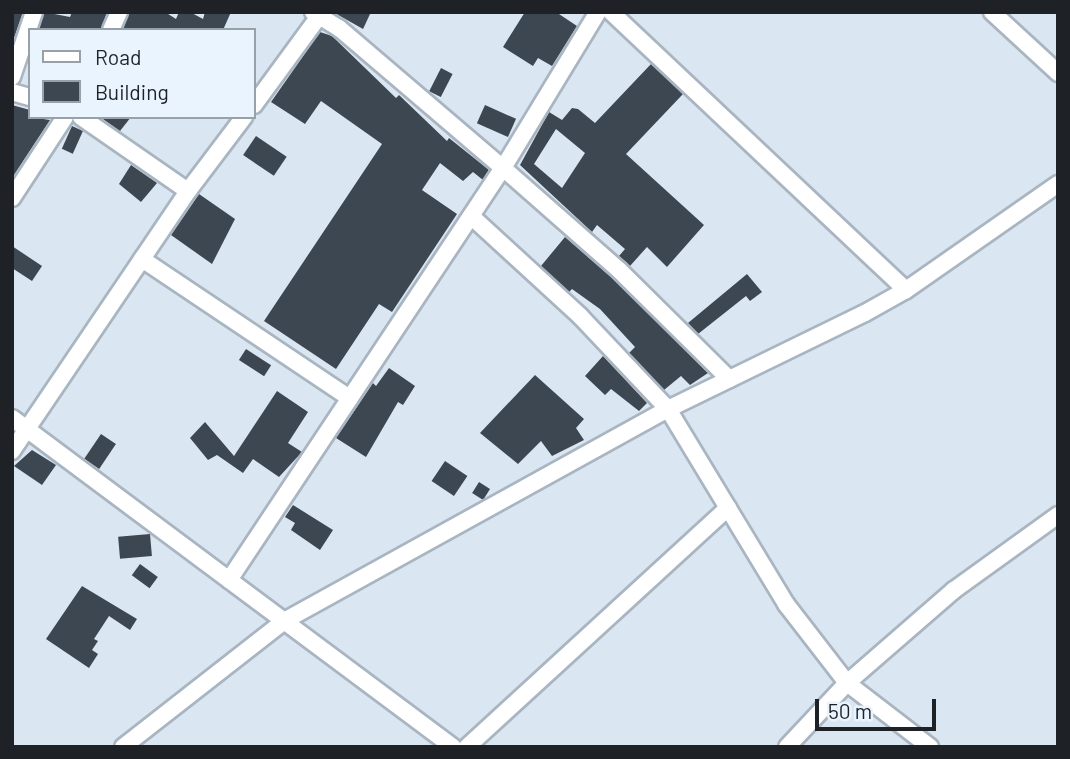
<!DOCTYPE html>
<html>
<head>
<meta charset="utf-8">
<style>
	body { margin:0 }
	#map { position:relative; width:1070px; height:759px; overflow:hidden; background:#dae7f3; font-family:Barlow,sans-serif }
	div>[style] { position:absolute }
	.building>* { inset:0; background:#3d4751; transform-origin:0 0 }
	.roads { filter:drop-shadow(2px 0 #a9b5c1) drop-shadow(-2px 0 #a9b5c1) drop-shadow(0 2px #a9b5c1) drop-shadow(0 -2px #a9b5c1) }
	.minor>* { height:16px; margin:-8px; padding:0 8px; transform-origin:8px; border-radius:8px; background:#fff }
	span { translate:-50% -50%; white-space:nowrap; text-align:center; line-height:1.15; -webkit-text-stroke:7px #eaf4fe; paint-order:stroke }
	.frame { position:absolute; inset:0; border:14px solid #1e2227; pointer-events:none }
	.legend { position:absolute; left:28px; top:28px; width:228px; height:91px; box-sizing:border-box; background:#eaf4fe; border:2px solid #98a0a8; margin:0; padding:9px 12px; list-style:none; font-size:21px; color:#1e2227 }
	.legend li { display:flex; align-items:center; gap:14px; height:35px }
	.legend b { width:35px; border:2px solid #98a0a8 }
	.scale { position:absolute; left:815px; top:699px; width:121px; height:32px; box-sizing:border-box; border:4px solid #1e2227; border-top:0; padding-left:9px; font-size:21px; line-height:24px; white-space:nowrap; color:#1e2227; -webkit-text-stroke:5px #eaf4fe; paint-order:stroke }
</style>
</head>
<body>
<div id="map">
	<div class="building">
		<div style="clip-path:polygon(12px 12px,23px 12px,12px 44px)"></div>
		<div style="clip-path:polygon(44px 12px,70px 17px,72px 12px,107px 12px,101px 30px,39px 30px)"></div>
		<div style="clip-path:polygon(129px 12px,165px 12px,176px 19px,179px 12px,190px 12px,203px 19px,205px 12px,231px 12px,223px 30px,123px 30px)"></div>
		<div style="clip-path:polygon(333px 12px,371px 12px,363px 29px)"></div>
		<div style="clip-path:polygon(525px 12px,556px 12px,577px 26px,552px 66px,538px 58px,533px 66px,503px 47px)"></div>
		<div style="clip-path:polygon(320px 32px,332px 36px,396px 98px,399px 95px,447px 141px,449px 138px,489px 170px,483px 180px,473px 172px,463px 181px,440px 163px,422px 190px,457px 214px,392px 312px,379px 304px,336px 369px,264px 321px,382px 144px,321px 101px,305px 124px,271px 102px)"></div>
		<div style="clip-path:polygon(evenodd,651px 64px,683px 94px,626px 154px,704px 225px,667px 267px,647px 247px,630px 266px,619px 256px,625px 249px,597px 225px,592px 232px,520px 165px,549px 112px,562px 120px,572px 108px,578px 109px,595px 123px,651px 64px,556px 129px,585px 153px,562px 188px,534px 164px,556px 129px)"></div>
		<div style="left:441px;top:68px;width:13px;height:26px;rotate:27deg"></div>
		<div style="clip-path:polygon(12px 105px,30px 110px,30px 117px,50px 120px,12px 178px)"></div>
		<div style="left:485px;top:105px;width:34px;height:20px;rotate:24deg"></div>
		<div style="clip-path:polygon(100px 117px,131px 117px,120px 131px)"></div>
		<div style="left:72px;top:126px;width:12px;height:25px;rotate:24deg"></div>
		<div style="left:256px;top:136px;width:37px;height:23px;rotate:34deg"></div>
		<div style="clip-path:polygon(131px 165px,157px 183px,141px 202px,119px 184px)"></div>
		<div style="clip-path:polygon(199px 194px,235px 219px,212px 264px,171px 235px)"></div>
		<div style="clip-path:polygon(565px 237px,612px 278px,708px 373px,690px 385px,681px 376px,664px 390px,629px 353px,635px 347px,600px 309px,572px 289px,569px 292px,541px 266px)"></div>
		<div style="clip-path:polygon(12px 246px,42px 266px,32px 281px,12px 268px)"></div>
		<div style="clip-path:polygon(747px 274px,762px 292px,750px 301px,746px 296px,698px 334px,688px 323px)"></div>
		<div style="left:246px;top:349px;width:30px;height:13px;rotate:33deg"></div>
		<div style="clip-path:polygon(603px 356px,647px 403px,639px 411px,611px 389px,605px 395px,585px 376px)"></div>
		<div style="clip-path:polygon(389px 368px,415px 386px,403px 405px,398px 402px,366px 457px,336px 438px,373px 383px,376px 386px)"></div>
		<div style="clip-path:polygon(535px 375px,584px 419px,576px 428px,584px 440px,552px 456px,541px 441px,518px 464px,480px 433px)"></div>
		<div style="clip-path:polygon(277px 391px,308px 412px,288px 443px,302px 452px,279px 477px,253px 459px,243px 473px,217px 455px,208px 460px,190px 438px,205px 422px,234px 456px)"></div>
		<div style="left:101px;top:434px;width:18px;height:30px;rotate:34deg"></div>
		<div style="clip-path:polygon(32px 450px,56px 465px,42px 485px,14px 466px)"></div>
		<div style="left:445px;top:461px;width:27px;height:24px;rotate:34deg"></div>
		<div style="left:479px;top:482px;width:13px;height:13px;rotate:32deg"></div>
		<div style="clip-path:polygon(293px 505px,333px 530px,320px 550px,291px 530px,295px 523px,285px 517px)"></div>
		<div style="left:150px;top:534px;width:22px;height:32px;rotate:85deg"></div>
		<div style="left:140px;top:564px;width:22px;height:14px;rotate:36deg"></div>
		<div style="clip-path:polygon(82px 586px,137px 619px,130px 630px,109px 616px,94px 639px,98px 641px,92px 650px,98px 654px,89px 668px,46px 639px)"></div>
	</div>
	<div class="roads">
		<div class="minor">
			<div style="left:313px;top:12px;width:31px;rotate:32deg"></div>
			<div style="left:339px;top:28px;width:216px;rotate:40.5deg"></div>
			<div style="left:503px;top:168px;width:154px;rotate:41.3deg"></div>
			<div style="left:619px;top:270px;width:155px;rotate:44.7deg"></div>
			<div style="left:611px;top:12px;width:405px;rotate:43.3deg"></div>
			<div style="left:992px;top:12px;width:90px;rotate:42.7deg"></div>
			<div style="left:111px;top:30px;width:20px;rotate:-66deg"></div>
			<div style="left:12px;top:77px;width:69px;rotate:-71.3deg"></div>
			<div style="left:12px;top:92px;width:19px;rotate:16deg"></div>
			<div style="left:254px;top:105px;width:115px;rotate:-53.8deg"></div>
			<div style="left:81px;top:117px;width:130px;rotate:34.7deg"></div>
			<div style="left:12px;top:198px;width:97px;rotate:-56.8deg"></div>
			<div style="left:471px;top:216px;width:148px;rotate:42.5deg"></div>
			<div style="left:580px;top:316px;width:128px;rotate:46.6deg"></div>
			<div style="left:668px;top:409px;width:228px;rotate:58.8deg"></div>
			<div style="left:786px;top:604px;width:100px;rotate:52.3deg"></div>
			<div style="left:847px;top:683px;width:105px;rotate:37.6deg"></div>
			<div style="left:142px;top:259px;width:250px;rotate:33.8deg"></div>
			<div style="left:12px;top:418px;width:550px;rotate:36.72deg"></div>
			<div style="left:12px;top:451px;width:314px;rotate:-55.9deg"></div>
			<div style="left:188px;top:191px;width:93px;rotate:-52.9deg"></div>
			<div style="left:229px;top:580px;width:495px;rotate:-56.4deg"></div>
			<div style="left:503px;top:168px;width:183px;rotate:-58.7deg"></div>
			<div style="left:123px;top:747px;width:204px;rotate:-38deg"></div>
			<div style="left:284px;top:621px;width:439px;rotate:-28.9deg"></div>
			<div style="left:668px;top:409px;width:219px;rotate:-26deg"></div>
			<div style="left:865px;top:313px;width:47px;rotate:-29.3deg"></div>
			<div style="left:906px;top:290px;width:185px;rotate:-34.9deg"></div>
			<div style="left:467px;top:747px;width:354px;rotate:-42.5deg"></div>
			<div style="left:787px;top:747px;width:88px;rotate:-46.8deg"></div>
			<div style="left:847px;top:683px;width:142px;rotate:-41deg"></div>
			<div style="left:954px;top:590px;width:128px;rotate:-35.8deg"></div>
		</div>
	</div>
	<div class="frame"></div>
	<ul class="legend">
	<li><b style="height:9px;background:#fff"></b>Road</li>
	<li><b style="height:19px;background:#3d4751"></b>Building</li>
	</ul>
	<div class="scale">50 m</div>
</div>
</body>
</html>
